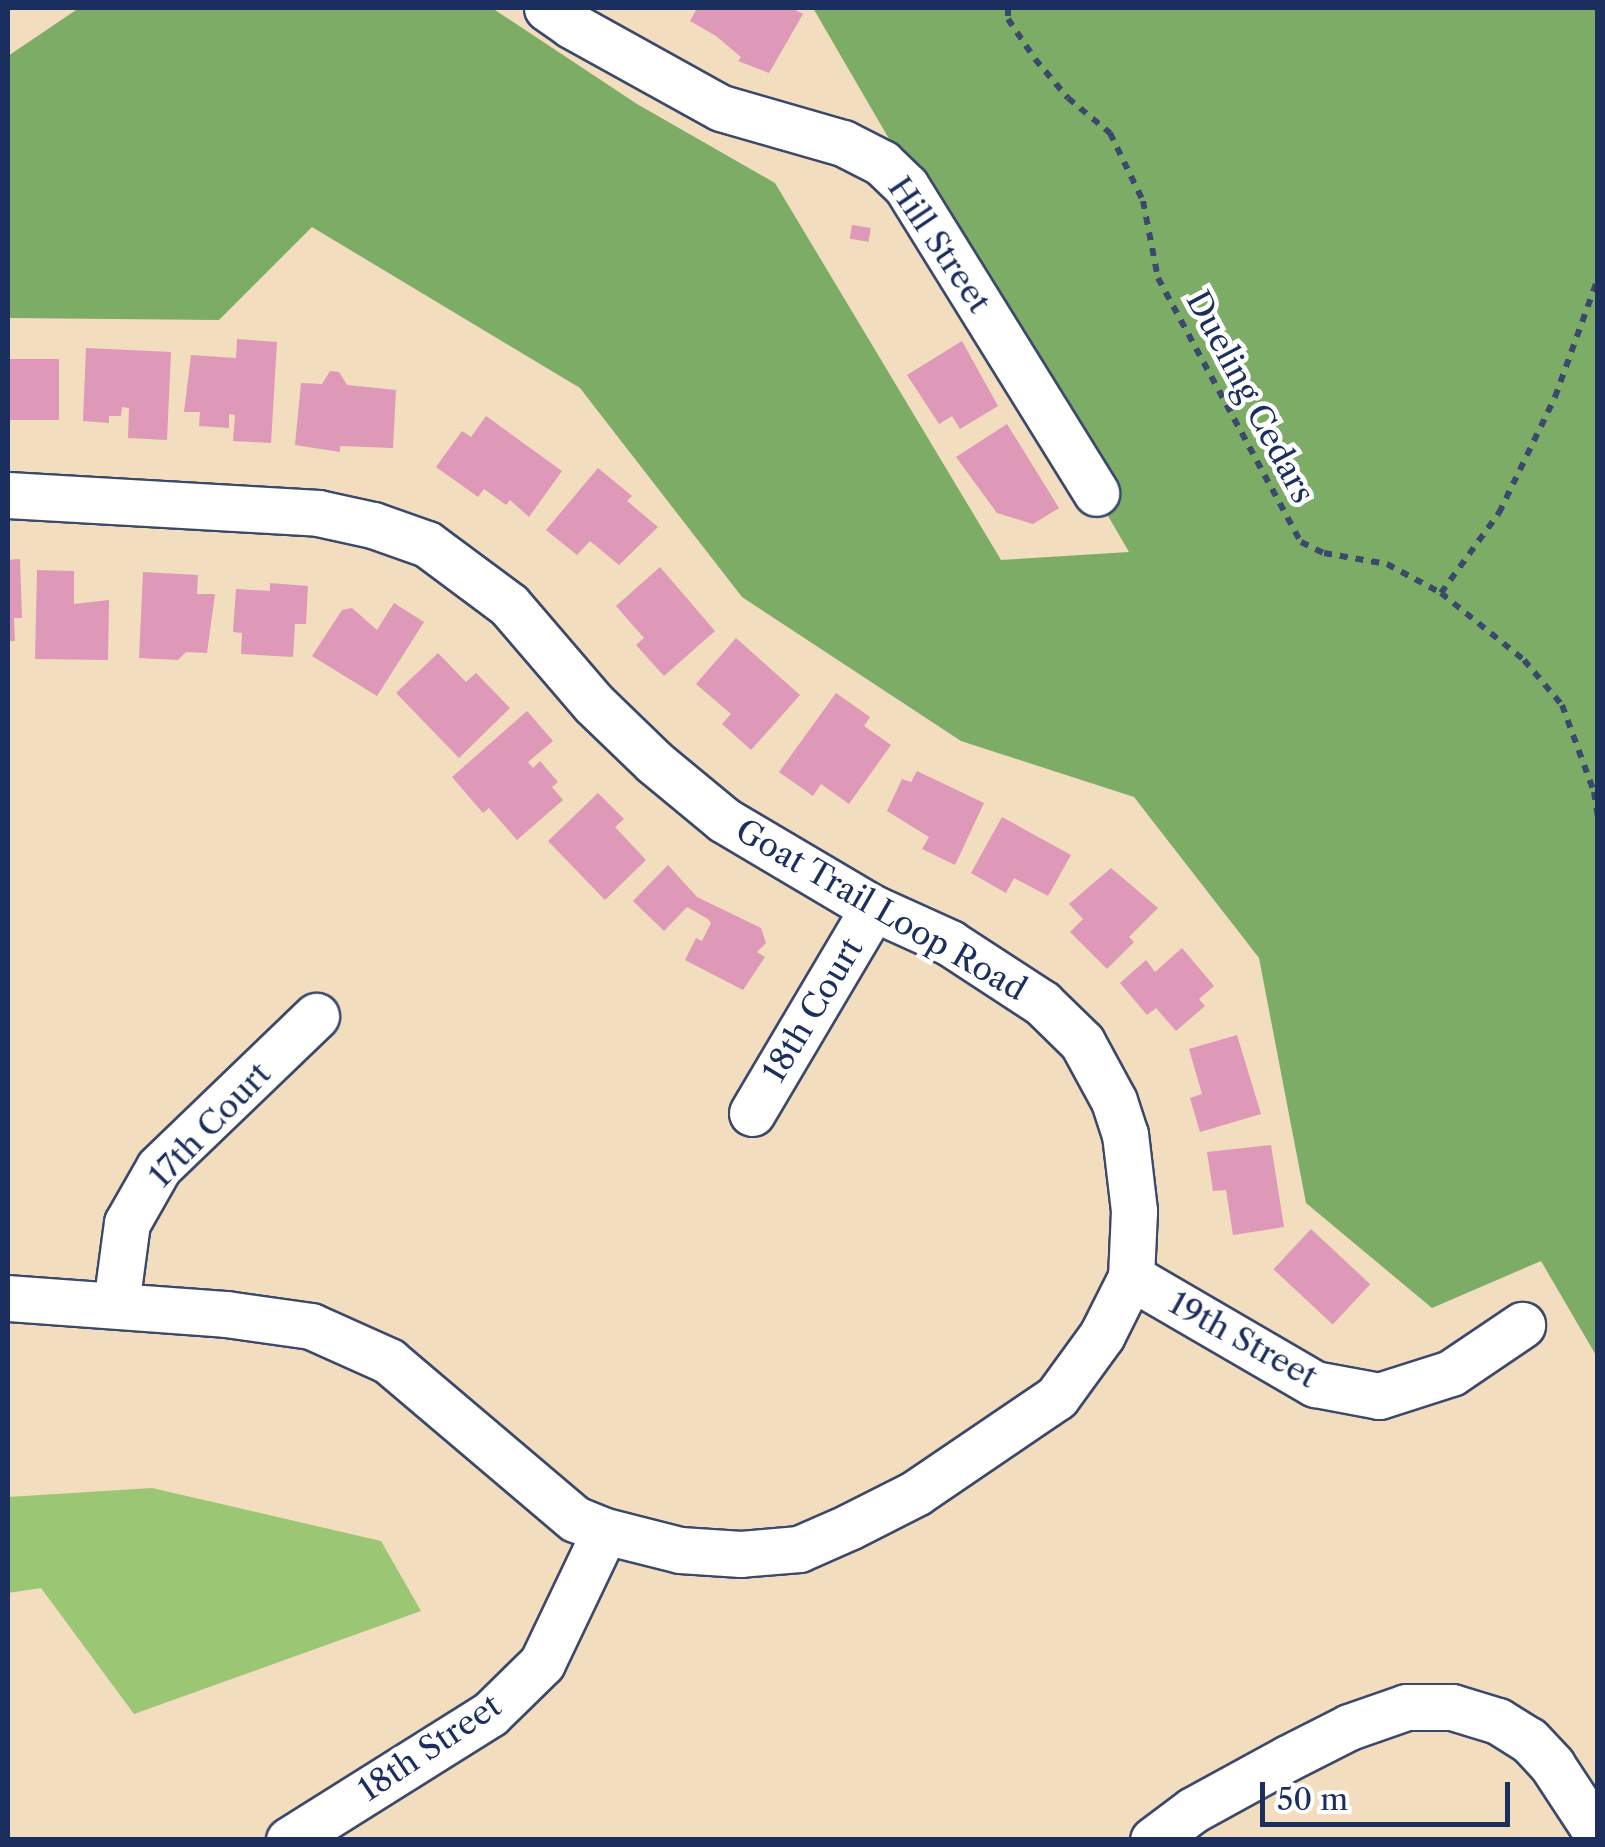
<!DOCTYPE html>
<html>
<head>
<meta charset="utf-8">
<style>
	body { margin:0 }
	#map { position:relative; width:1605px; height:1847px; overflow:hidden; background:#f2ddbe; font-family:"Libre Caslon Text",serif }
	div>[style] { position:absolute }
	.green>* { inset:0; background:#9bc775 }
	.forest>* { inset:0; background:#7cac66 }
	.building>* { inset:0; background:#de98b8; transform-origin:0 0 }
	.path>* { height:6px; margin-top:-3px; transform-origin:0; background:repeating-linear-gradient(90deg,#3b496c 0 8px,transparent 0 16px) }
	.roads { filter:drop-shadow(2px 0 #3b496c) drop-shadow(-2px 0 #3b496c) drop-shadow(0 2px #3b496c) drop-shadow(0 -2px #3b496c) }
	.minor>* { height:45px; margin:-22.5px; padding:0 22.5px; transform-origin:22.5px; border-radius:22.5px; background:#fff }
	span { translate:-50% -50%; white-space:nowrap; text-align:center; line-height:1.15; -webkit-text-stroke:9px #fff; paint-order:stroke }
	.street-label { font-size:32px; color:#1b2f5e }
	.frame { position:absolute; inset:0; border:10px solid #1b2f5e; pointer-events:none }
	.scale { position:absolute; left:1260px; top:1782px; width:250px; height:45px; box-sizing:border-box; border:5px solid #1b2f5e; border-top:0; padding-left:12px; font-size:30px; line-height:35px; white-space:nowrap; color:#1b2f5e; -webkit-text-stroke:8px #fff; paint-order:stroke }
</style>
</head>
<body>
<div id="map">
	<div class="green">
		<div style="clip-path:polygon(152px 1488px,381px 1541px,421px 1611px,134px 1714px,41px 1588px,8px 1593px,8px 1497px)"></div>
	</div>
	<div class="forest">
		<div style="clip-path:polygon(79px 8px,492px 8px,637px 104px,775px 183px,1001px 560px,1129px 552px,813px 8px,1597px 8px,1597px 1357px,1541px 1261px,1432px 1308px,1306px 1203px,1259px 958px,1134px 797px,961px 741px,742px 597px,580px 388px,312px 227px,219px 320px,8px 318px,8px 56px)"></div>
	</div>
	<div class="building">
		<div style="clip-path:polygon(697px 8px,792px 8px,803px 14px,769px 73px,738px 61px,741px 57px,716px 36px,690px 21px)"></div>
		<div style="left:852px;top:225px;width:19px;height:14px;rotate:9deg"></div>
		<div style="clip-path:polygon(237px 339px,277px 342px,271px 443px,233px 441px,235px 415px,229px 414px,229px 428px,199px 426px,200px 412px,184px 412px,191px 355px,236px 358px)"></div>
		<div style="clip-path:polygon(962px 341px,998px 406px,960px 429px,952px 416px,939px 424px,907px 375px)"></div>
		<div style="clip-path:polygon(86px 348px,171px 352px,167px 440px,128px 438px,129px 408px,122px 407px,121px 416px,109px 416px,109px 423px,83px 421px)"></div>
		<div style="left:8px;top:359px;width:51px;height:61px"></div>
		<div style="clip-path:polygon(330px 371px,339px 372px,347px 385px,396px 390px,393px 448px,340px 446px,340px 452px,295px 445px,301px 383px,322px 384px)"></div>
		<div style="clip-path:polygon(486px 416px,562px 471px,529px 517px,510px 500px,506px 505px,484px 489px,478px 497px,436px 467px,462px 431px,471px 437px)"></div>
		<div style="clip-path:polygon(1007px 424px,1059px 508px,1033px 524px,997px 513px,956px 457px)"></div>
		<div style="clip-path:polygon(598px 468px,632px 496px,627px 501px,658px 527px,619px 565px,590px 541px,577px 555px,546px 530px)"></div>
		<div style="clip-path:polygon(20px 559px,22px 618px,14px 618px,15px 641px,8px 641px,8px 560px)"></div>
		<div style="clip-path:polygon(660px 567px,715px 631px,664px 676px,636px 645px,644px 638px,616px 606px)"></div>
		<div style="clip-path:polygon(37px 570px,74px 571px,74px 604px,109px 600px,108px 660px,35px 659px)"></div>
		<div style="clip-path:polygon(143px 572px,198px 575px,197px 594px,215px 594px,207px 653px,186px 652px,178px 660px,139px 658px)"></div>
		<div style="clip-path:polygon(270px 583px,308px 586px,306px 624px,295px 624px,293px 657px,241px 654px,242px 633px,233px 632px,236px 589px,270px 591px)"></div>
		<div style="clip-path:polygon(394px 603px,424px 622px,377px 696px,312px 656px,342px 610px,352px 608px,377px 630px)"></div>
		<div style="clip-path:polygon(736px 638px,800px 695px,751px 750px,722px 724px,731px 714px,696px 684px)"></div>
		<div style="clip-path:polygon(438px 653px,466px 682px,476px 673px,510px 708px,459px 758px,396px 693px)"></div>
		<div style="clip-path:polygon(836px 693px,870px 717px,864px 726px,891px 745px,849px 804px,821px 784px,813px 796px,779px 772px)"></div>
		<div style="clip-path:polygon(527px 711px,553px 741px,528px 762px,533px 768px,540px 761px,558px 782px,552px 787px,563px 800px,517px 840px,489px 808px,483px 813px,452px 777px)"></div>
		<div style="clip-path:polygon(917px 771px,984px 803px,955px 865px,922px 849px,929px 837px,887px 811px,902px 779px,911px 782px)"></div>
		<div style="clip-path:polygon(598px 793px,624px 819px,615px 827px,646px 860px,605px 900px,548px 841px)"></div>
		<div style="clip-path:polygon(1002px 817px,1071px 855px,1048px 896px,1014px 878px,1006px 893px,971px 873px)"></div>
		<div style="clip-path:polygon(668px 865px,697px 897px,761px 928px,766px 943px,757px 952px,765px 957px,743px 990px,685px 960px,696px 938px,702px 941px,711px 923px,708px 919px,687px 907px,664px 931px,633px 901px)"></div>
		<div style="clip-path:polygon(1111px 868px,1158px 908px,1129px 937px,1134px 942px,1107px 969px,1070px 932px,1083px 919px,1069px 904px)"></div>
		<div style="clip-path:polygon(1182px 948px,1214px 986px,1199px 999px,1205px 1006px,1176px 1031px,1156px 1008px,1147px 1015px,1120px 983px,1146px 960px,1155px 972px)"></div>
		<div style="clip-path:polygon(1237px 1035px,1261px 1114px,1200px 1132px,1190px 1098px,1202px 1094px,1189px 1049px)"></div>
		<div style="clip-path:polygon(1271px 1145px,1284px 1227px,1233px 1235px,1226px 1190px,1213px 1191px,1207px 1152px)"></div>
		<div style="left:1311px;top:1229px;width:81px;height:55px;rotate:43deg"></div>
	</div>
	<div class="path">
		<div style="left:1008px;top:8px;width:11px;rotate:90deg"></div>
		<div style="left:1008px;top:19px;width:48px;rotate:56deg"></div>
		<div style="left:1035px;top:59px;width:51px;rotate:49.8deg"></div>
		<div style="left:1068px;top:98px;width:55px;rotate:39.8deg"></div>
		<div style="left:1110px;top:133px;width:76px;rotate:64.1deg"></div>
		<div style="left:1143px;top:201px;width:78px;rotate:79deg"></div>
		<div style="left:1158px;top:278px;width:300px;rotate:61.6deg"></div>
		<div style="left:1301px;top:542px;width:25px;rotate:26deg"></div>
		<div style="left:1324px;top:553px;width:64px;rotate:9.9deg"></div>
		<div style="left:1387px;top:564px;width:61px;rotate:28.2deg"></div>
		<div style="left:1441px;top:593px;width:107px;rotate:38.9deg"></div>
		<div style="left:1524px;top:660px;width:59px;rotate:49.8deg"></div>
		<div style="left:1562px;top:705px;width:93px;rotate:69.8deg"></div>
		<div style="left:1594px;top:792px;width:26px;rotate:81deg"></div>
		<div style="left:1441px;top:593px;width:99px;rotate:-54.1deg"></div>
		<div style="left:1499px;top:513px;width:129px;rotate:-64.2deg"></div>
		<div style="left:1555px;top:397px;width:127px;rotate:-70.1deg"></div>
	</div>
	<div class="roads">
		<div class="minor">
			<div style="left:547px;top:8px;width:29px;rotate:35deg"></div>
			<div style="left:571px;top:25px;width:171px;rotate:29deg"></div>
			<div style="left:721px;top:108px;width:127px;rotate:16deg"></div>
			<div style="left:843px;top:143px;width:44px;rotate:27.1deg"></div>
			<div style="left:882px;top:163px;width:33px;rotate:44deg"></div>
			<div style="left:906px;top:186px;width:361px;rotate:58.2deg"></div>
			<div style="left:8px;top:495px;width:311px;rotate:3.3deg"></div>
			<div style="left:318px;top:513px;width:56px;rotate:12.3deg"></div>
			<div style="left:373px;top:525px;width:57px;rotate:19.4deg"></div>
			<div style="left:427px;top:544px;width:102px;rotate:36.6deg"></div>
			<div style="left:509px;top:605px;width:130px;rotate:49.4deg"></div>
			<div style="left:594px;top:704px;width:83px;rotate:44deg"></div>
			<div style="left:654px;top:762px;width:91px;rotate:39.6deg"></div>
			<div style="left:724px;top:820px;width:173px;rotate:30.6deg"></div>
			<div style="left:873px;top:908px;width:85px;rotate:24.4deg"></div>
			<div style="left:950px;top:943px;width:110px;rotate:33.1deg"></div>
			<div style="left:1042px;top:1003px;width:56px;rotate:44.3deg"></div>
			<div style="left:1082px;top:1042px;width:67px;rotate:61.5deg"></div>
			<div style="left:1114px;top:1101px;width:35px;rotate:72deg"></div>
			<div style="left:1125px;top:1134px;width:78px;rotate:83.3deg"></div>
			<div style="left:1134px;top:1211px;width:66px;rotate:92.6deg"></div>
			<div style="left:1131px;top:1277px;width:65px;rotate:116.6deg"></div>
			<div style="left:1102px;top:1335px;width:77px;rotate:126deg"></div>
			<div style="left:1057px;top:1397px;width:171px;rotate:145.8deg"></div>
			<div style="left:916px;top:1493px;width:75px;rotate:153.1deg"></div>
			<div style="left:849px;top:1527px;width:55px;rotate:156.3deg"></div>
			<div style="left:799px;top:1549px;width:58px;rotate:175.1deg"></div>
			<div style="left:741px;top:1554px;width:61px;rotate:-176.2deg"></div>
			<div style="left:680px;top:1550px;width:77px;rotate:-165.8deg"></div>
			<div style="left:605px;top:1531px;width:32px;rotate:-158deg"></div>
			<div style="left:575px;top:1519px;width:244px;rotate:-139.7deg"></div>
			<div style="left:389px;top:1361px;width:85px;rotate:-155.8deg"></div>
			<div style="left:311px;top:1326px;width:86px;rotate:-172deg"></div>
			<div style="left:226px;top:1314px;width:219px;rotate:-175.8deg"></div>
			<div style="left:752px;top:1113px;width:238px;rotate:-59.4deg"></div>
			<div style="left:1131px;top:1277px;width:213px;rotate:30.2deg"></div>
			<div style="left:1315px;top:1384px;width:65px;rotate:10.6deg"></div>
			<div style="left:1379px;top:1396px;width:76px;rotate:-17.7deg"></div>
			<div style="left:1451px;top:1373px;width:86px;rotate:-34.1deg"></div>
			<div style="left:116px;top:1305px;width:83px;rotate:-82.4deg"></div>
			<div style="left:127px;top:1223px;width:64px;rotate:-60.3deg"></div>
			<div style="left:159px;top:1167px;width:218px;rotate:-43.9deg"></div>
			<div style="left:289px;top:1840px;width:237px;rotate:-32.1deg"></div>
			<div style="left:490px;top:1714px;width:73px;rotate:-44.4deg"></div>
			<div style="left:542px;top:1663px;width:146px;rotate:-64.5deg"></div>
			<div style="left:1153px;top:1840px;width:50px;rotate:-36.9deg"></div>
			<div style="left:1193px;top:1810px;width:108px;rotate:-28.7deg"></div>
			<div style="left:1288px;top:1758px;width:68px;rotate:-26.9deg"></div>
			<div style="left:1349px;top:1727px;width:60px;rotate:-19.3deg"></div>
			<div style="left:1406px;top:1707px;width:46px"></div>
			<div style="left:1452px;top:1707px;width:48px;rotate:16.9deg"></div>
			<div style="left:1498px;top:1721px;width:36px;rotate:32deg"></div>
			<div style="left:1529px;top:1740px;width:34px;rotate:47deg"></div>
			<div style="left:1552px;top:1765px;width:84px;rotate:56.7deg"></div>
		</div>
	</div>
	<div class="street-label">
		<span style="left:939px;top:245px;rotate:56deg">Hill Street</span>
		<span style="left:1250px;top:397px;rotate:62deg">Dueling Cedars</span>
		<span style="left:881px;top:910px;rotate:30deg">Goat Trail Loop Road</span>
		<span style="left:813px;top:1010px;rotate:-59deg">18th Court</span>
		<span style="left:210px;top:1125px;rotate:-46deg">17th Court</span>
		<span style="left:1243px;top:1340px;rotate:29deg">19th Street</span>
		<span style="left:430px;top:1748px;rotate:-34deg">18th Street</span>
	</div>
	<div class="frame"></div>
	<div class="scale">50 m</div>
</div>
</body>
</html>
